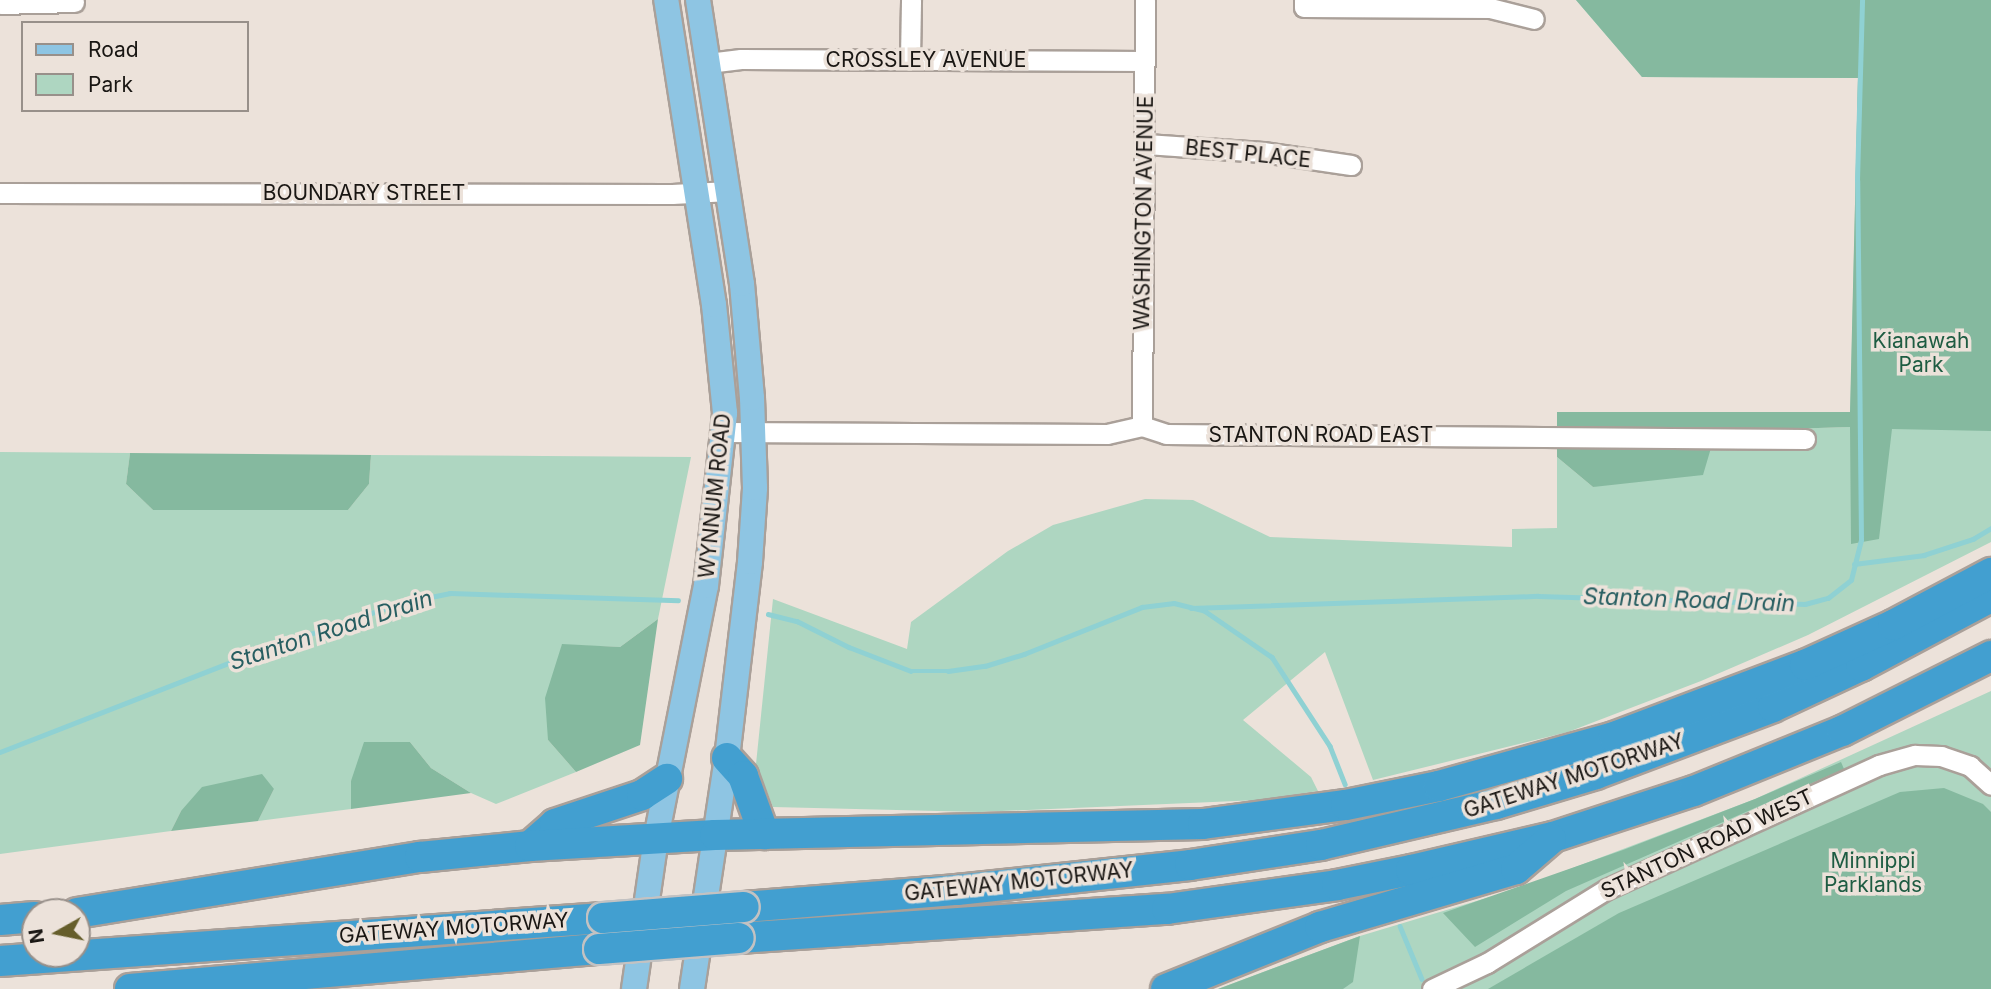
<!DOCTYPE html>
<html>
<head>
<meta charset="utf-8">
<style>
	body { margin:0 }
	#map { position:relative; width:1991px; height:989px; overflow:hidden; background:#ece2da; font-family:Inter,sans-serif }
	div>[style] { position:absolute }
	.green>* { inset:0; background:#aed6c1 }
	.forest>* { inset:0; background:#85b99f }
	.stream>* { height:4.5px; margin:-2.25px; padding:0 2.25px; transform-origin:2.25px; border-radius:2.25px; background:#8fd1d3 }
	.roads { filter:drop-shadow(2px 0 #aaa099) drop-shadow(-2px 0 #aaa099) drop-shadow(0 2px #aaa099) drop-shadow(0 -2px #aaa099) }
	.minor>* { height:19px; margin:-9.5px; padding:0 9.5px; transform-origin:9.5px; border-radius:9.5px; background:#fff }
	.major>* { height:24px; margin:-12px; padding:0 12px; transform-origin:12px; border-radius:12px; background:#8ec5e3 }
	.highway>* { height:30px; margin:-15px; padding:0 15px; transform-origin:15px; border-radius:15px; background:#429fd0 }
	.bridges { filter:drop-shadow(2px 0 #c3c2c2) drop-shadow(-2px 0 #c3c2c2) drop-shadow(0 2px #c3c2c2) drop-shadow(0 -2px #c3c2c2) }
	.highway-bridge>* { height:30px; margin:-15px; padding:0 15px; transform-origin:15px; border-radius:15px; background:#429fd0 }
	span { translate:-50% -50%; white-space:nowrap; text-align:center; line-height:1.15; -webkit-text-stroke:7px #ece2da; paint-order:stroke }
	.street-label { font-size:21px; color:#191613 }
	.park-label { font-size:21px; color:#1e5c42 }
	.water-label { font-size:23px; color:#275e61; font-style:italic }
	.legend { position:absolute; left:21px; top:21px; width:228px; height:91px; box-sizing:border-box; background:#ece2da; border:2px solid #98908a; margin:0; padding:9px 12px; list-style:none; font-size:21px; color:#191613 }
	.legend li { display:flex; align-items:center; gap:14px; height:35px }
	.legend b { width:35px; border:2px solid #98908a }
	.north { position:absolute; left:21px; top:898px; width:70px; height:70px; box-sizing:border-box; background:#ece2da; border:2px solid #98908a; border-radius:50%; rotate:261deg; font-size:19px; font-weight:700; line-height:28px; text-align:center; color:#191613 }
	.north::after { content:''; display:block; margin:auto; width:24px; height:32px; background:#665e2b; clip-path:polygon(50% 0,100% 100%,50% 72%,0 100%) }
</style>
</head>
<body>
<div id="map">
	<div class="green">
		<div style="clip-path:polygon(1576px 0,1991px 0,1991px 542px,1808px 635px,1701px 681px,1568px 732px,1373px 780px,1325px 652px,1243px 720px,1311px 777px,1318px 791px,1259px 800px,979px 812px,773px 807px,756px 764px,773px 599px,907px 649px,911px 622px,1008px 551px,1053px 525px,1145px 499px,1193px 500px,1270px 537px,1512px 547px,1512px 529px,1557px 528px,1557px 457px,1593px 487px,1715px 431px,1850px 427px,1858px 78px,1642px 77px)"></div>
		<div style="clip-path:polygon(0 452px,130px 453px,126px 484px,153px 510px,348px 510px,369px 484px,371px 455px,691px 457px,658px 619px,620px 647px,562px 645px,548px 740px,576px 772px,496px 804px,471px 793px,431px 768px,410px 742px,351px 781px,351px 809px,258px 821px,274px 789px,181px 811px,171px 831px,0 854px)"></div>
		<div style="clip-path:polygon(1991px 691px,1991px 989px,1218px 989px,1360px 936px,1523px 887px,1755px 799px)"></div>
	</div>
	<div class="forest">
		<div style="clip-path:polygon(1576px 0,1991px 0,1991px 431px,1892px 429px,1879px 539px,1851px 544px,1850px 427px,1716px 431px,1703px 475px,1593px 487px,1557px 457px,1557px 412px,1850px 412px,1858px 78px,1642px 77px)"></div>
		<div style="clip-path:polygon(130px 453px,371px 455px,369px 484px,348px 510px,153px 510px,126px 484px)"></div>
		<div style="clip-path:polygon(658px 619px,640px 745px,576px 772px,548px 740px,545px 698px,562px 644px,620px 647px)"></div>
		<div style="clip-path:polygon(364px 742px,410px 742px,431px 768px,471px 793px,351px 809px,351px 781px)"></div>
		<div style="clip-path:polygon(1841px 762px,1844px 769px,1566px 891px,1475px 947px,1443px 913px,1623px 850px,1755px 799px)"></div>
		<div style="clip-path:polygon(262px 774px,274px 789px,258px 821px,171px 831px,181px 811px,202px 787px)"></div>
		<div style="clip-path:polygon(1944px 788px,1983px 804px,1991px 812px,1991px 989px,1488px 989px,1619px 913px,1900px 792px)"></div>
		<div style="clip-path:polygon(1360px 936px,1353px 982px,1343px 989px,1218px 989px)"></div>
	</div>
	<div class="stream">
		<div style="left:1854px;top:564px;width:71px;rotate:-7.3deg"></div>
		<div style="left:1924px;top:555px;width:52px;rotate:-18.1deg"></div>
		<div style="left:1973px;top:539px;width:21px;rotate:-31deg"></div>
		<div style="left:1191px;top:608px;width:347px;rotate:-2deg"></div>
		<div style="left:1538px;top:596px;width:267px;rotate:1.7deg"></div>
		<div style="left:1805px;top:604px;width:24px;rotate:-15deg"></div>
		<div style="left:1828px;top:598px;width:29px;rotate:-38deg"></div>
		<div style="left:1851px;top:580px;width:41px;rotate:-76deg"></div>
		<div style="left:1861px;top:540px;width:359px;rotate:-90.6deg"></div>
		<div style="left:1857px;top:181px;width:181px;rotate:-88.4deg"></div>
		<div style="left:768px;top:614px;width:30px;rotate:14deg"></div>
		<div style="left:797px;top:621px;width:58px;rotate:26.6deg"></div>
		<div style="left:849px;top:647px;width:66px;rotate:21.2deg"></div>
		<div style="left:911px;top:671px;width:37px"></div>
		<div style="left:948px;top:671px;width:37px;rotate:-8deg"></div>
		<div style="left:985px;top:666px;width:41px;rotate:-17.1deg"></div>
		<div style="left:1024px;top:654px;width:127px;rotate:-21.7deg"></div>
		<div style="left:1142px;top:607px;width:32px;rotate:-7deg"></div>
		<div style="left:1174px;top:603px;width:32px;rotate:14deg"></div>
		<div style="left:1205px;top:611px;width:81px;rotate:34.5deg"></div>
		<div style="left:1272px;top:657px;width:106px;rotate:56.9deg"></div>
		<div style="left:1330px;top:746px;width:41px;rotate:68.5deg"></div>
		<div style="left:0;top:752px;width:267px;rotate:-21.3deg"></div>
		<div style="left:249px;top:655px;width:161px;rotate:-18.9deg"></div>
		<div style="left:401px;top:603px;width:50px;rotate:-11.5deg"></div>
		<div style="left:450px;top:593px;width:228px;rotate:1.8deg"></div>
		<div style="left:1400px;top:926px;width:57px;rotate:67.5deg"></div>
	</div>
	<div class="roads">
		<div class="minor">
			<div style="left:1304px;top:0;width:7px;rotate:90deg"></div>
			<div style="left:1304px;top:7px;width:186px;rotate:0.3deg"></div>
			<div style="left:1490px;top:8px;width:45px;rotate:14deg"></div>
			<div style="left:0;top:4px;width:74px;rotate:-1.5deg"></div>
			<div style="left:910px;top:59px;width:59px;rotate:-89deg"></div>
			<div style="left:708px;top:63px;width:33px;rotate:-7deg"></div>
			<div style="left:741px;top:59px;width:404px;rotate:0.3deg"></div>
			<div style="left:1146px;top:144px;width:117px;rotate:3.9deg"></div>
			<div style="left:1263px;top:152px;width:89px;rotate:8.4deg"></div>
			<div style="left:0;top:193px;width:672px;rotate:0.09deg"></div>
			<div style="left:672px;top:194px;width:57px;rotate:-3deg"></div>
			<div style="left:1142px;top:426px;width:426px;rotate:-89.6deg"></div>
			<div style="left:724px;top:432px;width:383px;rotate:0.3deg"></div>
			<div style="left:1107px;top:434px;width:36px;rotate:-13deg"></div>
			<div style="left:1142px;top:426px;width:25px;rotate:18deg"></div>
			<div style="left:1166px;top:434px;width:639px;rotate:0.45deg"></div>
			<div style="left:1432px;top:989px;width:61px;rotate:-25.3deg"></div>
			<div style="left:1487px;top:963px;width:141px;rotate:-31.7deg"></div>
			<div style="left:1607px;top:889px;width:299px;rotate:-24.5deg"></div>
			<div style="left:1879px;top:765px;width:37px;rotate:-16deg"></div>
			<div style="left:1915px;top:755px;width:26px;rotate:2deg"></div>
			<div style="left:1941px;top:756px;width:31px;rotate:19deg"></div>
			<div style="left:1970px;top:766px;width:28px;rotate:42deg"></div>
		</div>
		<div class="major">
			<div style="left:634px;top:989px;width:153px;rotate:-81.7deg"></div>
			<div style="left:656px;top:838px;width:257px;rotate:-78.8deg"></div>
			<div style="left:706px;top:586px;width:174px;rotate:-83.7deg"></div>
			<div style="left:725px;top:413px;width:109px;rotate:-95.8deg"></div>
			<div style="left:714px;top:305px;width:309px;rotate:-98.9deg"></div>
			<div style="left:692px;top:989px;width:234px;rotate:-81.4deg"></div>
			<div style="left:727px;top:758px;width:197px;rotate:-83.3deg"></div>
			<div style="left:750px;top:562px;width:74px;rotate:-86.1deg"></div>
			<div style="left:755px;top:488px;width:90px;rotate:-91.9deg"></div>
			<div style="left:752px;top:398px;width:114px;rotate:-95deg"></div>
			<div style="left:742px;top:284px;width:287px;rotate:-98.8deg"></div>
		</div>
		<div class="highway">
			<div style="left:727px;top:758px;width:24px;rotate:48deg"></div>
			<div style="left:743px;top:776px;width:62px;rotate:70.1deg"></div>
			<div style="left:530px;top:846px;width:33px;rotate:-41deg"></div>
			<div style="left:555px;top:824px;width:92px;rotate:-18.4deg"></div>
			<div style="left:642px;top:795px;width:30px;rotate:-33deg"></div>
			<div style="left:744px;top:907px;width:214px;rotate:-4.6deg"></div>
			<div style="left:957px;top:890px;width:234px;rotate:-6.1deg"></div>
			<div style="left:1190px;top:865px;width:133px;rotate:-8.7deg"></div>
			<div style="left:1321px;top:845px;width:180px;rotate:-13.2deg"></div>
			<div style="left:1496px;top:804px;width:104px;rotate:-16.7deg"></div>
			<div style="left:1596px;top:774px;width:189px;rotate:-20.7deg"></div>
			<div style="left:1773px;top:707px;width:97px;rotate:-25deg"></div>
			<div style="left:1861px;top:666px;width:147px;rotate:-28deg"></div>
			<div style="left:77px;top:913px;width:348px;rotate:-9.3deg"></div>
			<div style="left:420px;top:857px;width:111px;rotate:-5.7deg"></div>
			<div style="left:530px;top:846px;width:185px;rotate:-3.4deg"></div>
			<div style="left:715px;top:835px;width:488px;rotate:-1.3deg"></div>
			<div style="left:1203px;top:824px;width:144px;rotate:-7.6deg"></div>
			<div style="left:1346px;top:805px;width:95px;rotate:-11.5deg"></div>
			<div style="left:1439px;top:786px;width:182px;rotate:-15.6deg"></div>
			<div style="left:1614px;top:737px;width:204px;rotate:-20.7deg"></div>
			<div style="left:1805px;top:665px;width:97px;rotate:-24.4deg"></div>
			<div style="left:1893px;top:625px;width:111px;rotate:-28deg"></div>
			<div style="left:0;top:920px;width:35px;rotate:-5deg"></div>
			<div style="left:739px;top:938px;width:429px;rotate:-3.9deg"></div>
			<div style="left:1167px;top:909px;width:172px;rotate:-8deg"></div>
			<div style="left:1337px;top:885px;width:76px;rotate:-11.5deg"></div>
			<div style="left:1411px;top:870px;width:146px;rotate:-13.1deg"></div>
			<div style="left:1553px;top:837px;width:148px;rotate:-18.1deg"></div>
			<div style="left:1694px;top:791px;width:160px;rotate:-22.1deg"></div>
			<div style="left:1842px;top:731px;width:167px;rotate:-26.7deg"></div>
			<div style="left:0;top:961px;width:605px;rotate:-4.08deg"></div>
			<div style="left:130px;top:989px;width:471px;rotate:-4.9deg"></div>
			<div style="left:1166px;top:989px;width:166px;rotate:-21.9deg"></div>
			<div style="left:1320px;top:927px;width:204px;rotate:-16.5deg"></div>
			<div style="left:1516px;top:869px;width:46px;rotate:-40.6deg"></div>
		</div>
	</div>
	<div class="bridges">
		<div class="highway-bridge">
			<div style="left:603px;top:918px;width:141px;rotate:-4.5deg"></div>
			<div style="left:599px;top:949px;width:140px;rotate:-4.5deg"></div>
		</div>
	</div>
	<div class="street-label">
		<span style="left:926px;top:60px">CROSSLEY AVENUE</span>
		<span style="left:1248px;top:154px;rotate:6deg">BEST PLACE</span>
		<span style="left:364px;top:193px">BOUNDARY STREET</span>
		<span style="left:1144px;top:213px;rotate:-89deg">WASHINGTON AVENUE</span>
		<span style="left:1321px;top:435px">STANTON ROAD EAST</span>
		<span style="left:715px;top:496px;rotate:-84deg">WYNNUM ROAD</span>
		<span style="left:1574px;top:776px;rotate:-18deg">GATEWAY MOTORWAY</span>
		<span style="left:1707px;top:844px;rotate:-25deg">STANTON ROAD WEST</span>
		<span style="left:1019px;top:882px;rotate:-6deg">GATEWAY MOTORWAY</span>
		<span style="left:454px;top:928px;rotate:-4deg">GATEWAY MOTORWAY</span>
	</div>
	<div class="park-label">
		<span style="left:1921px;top:353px">Kianawah<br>Park</span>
		<span style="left:1873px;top:873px">Minnippi<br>Parklands</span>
	</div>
	<div class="water-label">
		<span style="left:1689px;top:600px;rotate:2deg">Stanton Road Drain</span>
		<span style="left:331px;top:630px;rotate:-18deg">Stanton Road Drain</span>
	</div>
	<ul class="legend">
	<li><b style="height:9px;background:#8ec5e3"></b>Road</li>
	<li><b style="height:19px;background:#aed6c1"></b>Park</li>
	</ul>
	<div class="north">N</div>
</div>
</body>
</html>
